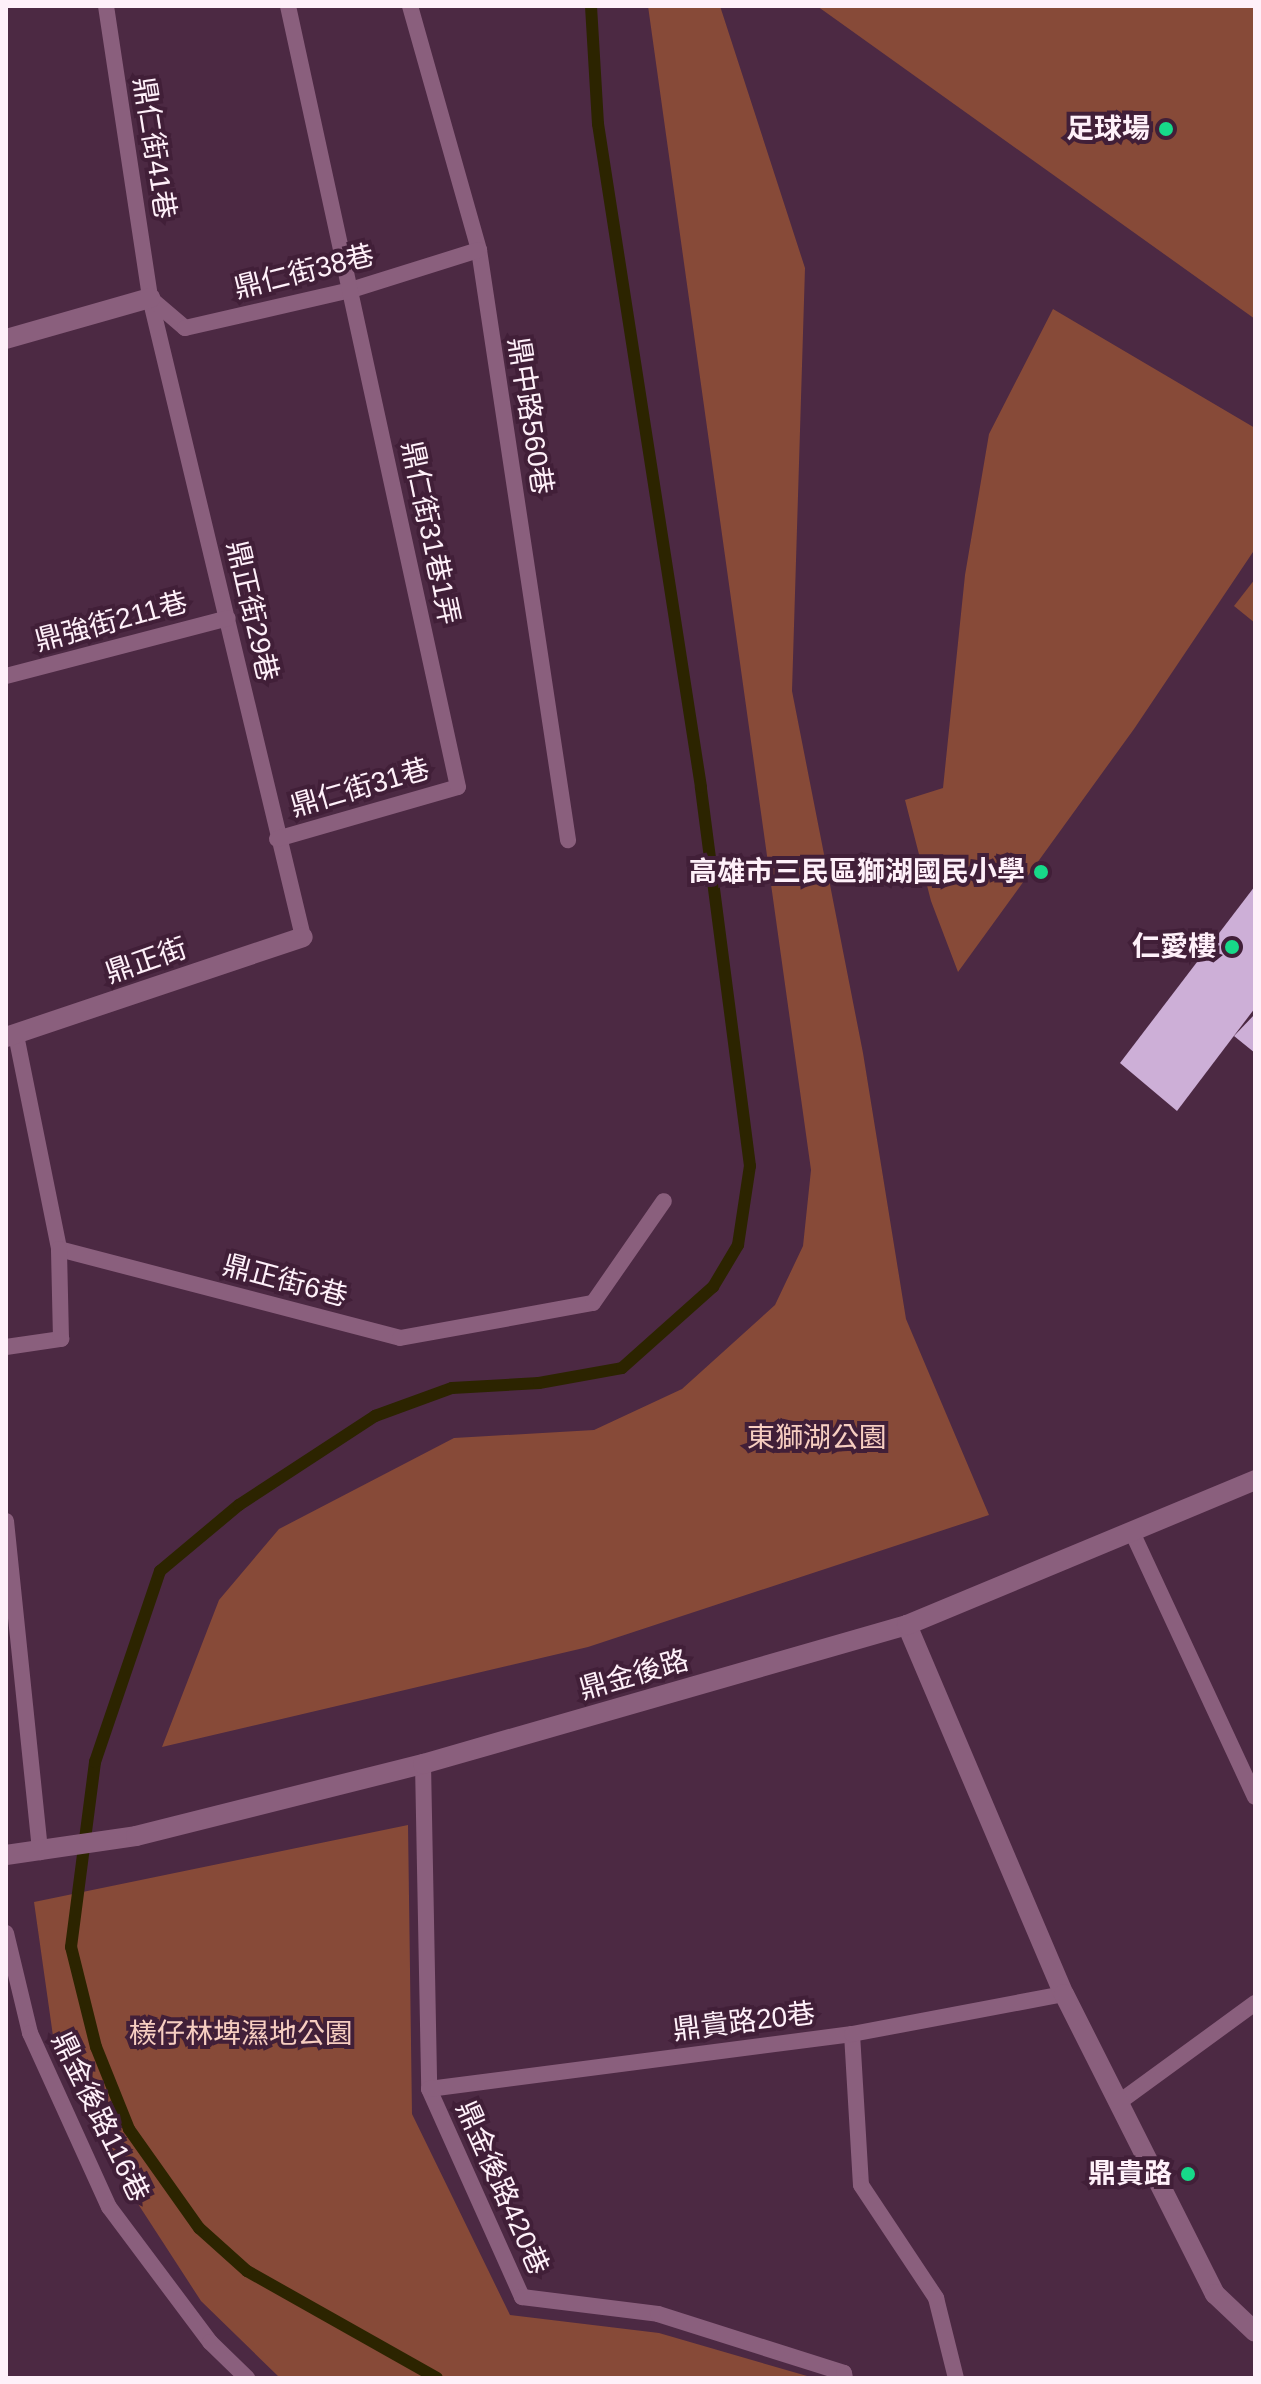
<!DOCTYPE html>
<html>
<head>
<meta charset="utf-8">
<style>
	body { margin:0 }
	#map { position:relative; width:1261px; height:2384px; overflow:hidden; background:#4c2943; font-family:Arial,"Noto Sans TC",sans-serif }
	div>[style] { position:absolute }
	.green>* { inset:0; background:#874a38 }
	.stream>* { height:12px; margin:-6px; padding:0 6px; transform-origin:6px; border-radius:6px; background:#2c2400 }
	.building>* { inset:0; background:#cdafd7 }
	.service>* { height:16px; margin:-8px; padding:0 8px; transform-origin:8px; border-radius:8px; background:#8a5f7d }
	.minor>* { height:20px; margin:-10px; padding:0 10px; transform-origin:10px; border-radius:10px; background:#8a5f7d }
	.dots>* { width:22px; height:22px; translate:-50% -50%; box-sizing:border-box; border:4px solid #411f38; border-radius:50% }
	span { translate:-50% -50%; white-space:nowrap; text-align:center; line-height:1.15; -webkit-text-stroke:8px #411f38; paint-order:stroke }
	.poi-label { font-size:28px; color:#fef0f9; font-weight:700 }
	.right { translate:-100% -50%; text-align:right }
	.street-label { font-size:28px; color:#fef0f9 }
	.park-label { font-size:28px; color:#f7cec1 }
	.frame { position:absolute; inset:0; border:8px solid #fef0f9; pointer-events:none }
</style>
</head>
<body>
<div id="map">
	<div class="green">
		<div style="clip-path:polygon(648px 6px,720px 6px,805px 268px,792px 691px,863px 1053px,906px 1319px,989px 1515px,588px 1647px,162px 1747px,219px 1600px,279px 1529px,454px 1438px,594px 1430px,682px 1389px,775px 1305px,803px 1246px,811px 1170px)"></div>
		<div style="clip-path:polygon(817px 6px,1255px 6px,1255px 319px)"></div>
		<div style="clip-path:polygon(1053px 309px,1255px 428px,1255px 549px,1134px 729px,958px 972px,931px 901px,905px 800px,943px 788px,965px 575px,989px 434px)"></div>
		<div style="clip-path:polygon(1255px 579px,1255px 623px,1234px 606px)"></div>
		<div style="clip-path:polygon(408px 1825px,412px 2114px,510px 2315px,659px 2333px,814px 2378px,280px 2378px,201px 2301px,129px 2190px,53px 2036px,34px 1902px)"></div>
	</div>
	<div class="stream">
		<div style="left:437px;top:2378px;width:218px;rotate:-150.6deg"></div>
		<div style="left:247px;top:2271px;width:64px;rotate:-138.1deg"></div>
		<div style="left:199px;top:2228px;width:121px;rotate:-125.3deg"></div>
		<div style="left:129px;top:2129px;width:88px;rotate:-111.9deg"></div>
		<div style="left:96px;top:2047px;width:103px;rotate:-104deg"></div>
		<div style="left:71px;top:1947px;width:187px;rotate:-82.6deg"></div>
		<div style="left:95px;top:1762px;width:202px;rotate:-71.2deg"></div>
		<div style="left:160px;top:1571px;width:103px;rotate:-39.9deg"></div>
		<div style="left:239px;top:1505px;width:163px;rotate:-33.2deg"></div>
		<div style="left:375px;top:1416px;width:82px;rotate:-20deg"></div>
		<div style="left:452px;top:1388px;width:87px;rotate:-3.3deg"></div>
		<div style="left:539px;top:1383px;width:84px;rotate:-10.2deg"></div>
		<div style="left:622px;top:1368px;width:122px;rotate:-41.7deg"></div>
		<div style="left:713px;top:1287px;width:49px;rotate:-59.2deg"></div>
		<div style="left:738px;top:1245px;width:80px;rotate:-81.4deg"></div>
		<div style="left:750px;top:1166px;width:382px;rotate:-97.4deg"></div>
		<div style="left:701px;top:787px;width:671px;rotate:-98.83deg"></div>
		<div style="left:598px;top:124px;width:118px;rotate:-93.4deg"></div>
	</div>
	<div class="building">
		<div style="clip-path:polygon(1255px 886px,1255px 1008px,1177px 1111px,1120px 1063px)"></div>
		<div style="clip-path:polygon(1255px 1014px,1255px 1053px,1234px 1036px)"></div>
	</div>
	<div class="service">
		<div style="left:106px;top:6px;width:295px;rotate:81.4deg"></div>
		<div style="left:150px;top:298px;width:657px;rotate:76.53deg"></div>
		<div style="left:410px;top:6px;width:254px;rotate:74.2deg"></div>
		<div style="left:479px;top:250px;width:597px;rotate:81.42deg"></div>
		<div style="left:150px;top:298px;width:46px;rotate:40.6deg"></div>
		<div style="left:185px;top:328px;width:170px;rotate:-12.9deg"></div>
		<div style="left:351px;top:290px;width:134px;rotate:-17.4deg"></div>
		<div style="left:6px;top:676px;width:229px;rotate:-14.6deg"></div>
		<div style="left:277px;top:839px;width:188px;rotate:-16deg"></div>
		<div style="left:458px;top:787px;width:799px;rotate:-102.28deg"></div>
		<div style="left:16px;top:1035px;width:218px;rotate:78.6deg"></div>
		<div style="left:59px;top:1249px;width:352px;rotate:14.6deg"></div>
		<div style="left:400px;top:1338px;width:196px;rotate:-10.3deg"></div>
		<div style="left:593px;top:1303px;width:124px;rotate:-55.2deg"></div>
		<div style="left:6px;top:1347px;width:56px;rotate:-8.3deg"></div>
		<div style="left:61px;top:1339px;width:90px;rotate:-91.3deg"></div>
		<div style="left:6px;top:1521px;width:333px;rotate:84.1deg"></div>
		<div style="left:1132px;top:1532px;width:292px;rotate:65.1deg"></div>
		<div style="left:423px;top:1764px;width:325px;rotate:88.9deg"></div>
		<div style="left:429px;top:2089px;width:228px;rotate:65.9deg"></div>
		<div style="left:522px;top:2297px;width:137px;rotate:7.1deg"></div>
		<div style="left:658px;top:2314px;width:195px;rotate:17.6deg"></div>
		<div style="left:844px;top:2373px;width:5px;rotate:79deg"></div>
		<div style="left:6px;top:1933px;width:103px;rotate:76.5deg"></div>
		<div style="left:30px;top:2033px;width:191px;rotate:65.6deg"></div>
		<div style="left:109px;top:2207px;width:169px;rotate:53.2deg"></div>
		<div style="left:210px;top:2342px;width:52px;rotate:44.2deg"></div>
		<div style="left:852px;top:2034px;width:151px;rotate:86.6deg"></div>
		<div style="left:861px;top:2185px;width:136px;rotate:56.4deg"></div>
		<div style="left:936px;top:2298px;width:82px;rotate:76deg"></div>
		<div style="left:429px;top:2089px;width:427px;rotate:-7.4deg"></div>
		<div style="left:852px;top:2034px;width:216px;rotate:-10.7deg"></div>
		<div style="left:1118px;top:2103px;width:170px;rotate:-36.1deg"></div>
	</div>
	<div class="minor">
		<div style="left:6px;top:339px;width:150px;rotate:-15.9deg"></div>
		<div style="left:6px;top:1037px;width:313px;rotate:-18.6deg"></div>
		<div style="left:907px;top:1625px;width:401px;rotate:67deg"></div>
		<div style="left:1064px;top:1994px;width:336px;rotate:63.3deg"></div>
		<div style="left:1215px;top:2294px;width:55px;rotate:43.5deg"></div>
		<div style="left:6px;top:1855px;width:131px;rotate:-8.3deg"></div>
		<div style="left:136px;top:1836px;width:296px;rotate:-14.1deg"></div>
		<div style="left:423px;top:1764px;width:504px;rotate:-16.02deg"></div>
		<div style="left:907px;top:1625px;width:377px;rotate:-22.6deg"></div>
	</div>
	<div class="dots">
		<div style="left:1166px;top:129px;background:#17d989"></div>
		<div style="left:1041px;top:872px;background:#17d989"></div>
		<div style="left:1232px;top:947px;background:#17d989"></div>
		<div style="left:1188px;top:2174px;background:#17d989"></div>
	</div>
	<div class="poi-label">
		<span class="right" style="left:1150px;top:129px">足球場</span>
		<span class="right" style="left:1025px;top:872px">高雄市三民區獅湖國民小學</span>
		<span class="right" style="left:1216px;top:947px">仁愛樓</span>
		<span class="right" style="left:1172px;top:2174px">鼎貴路</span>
	</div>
	<div class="street-label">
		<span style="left:154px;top:148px;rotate:81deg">鼎仁街41巷</span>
		<span style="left:304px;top:272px;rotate:-14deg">鼎仁街38巷</span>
		<span style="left:530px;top:416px;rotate:81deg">鼎中路560巷</span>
		<span style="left:430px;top:533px;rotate:78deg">鼎仁街31巷1弄</span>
		<span style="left:252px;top:611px;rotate:77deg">鼎正街29巷</span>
		<span style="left:111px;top:622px;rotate:-15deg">鼎強街211巷</span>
		<span style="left:360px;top:788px;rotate:-16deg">鼎仁街31巷</span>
		<span style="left:146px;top:961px;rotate:-19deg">鼎正街</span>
		<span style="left:285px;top:1281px;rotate:15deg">鼎正街6巷</span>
		<span style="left:634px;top:1675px;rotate:-16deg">鼎金後路</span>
		<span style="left:744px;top:2022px;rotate:-7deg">鼎貴路20巷</span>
		<span style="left:100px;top:2117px;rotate:64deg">鼎金後路116巷</span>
		<span style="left:502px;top:2188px;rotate:66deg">鼎金後路420巷</span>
	</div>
	<div class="park-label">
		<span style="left:817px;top:1438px">東獅湖公園</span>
		<span style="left:241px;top:2034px">檨仔林埤濕地公園</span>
	</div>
	<div class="frame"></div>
</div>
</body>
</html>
